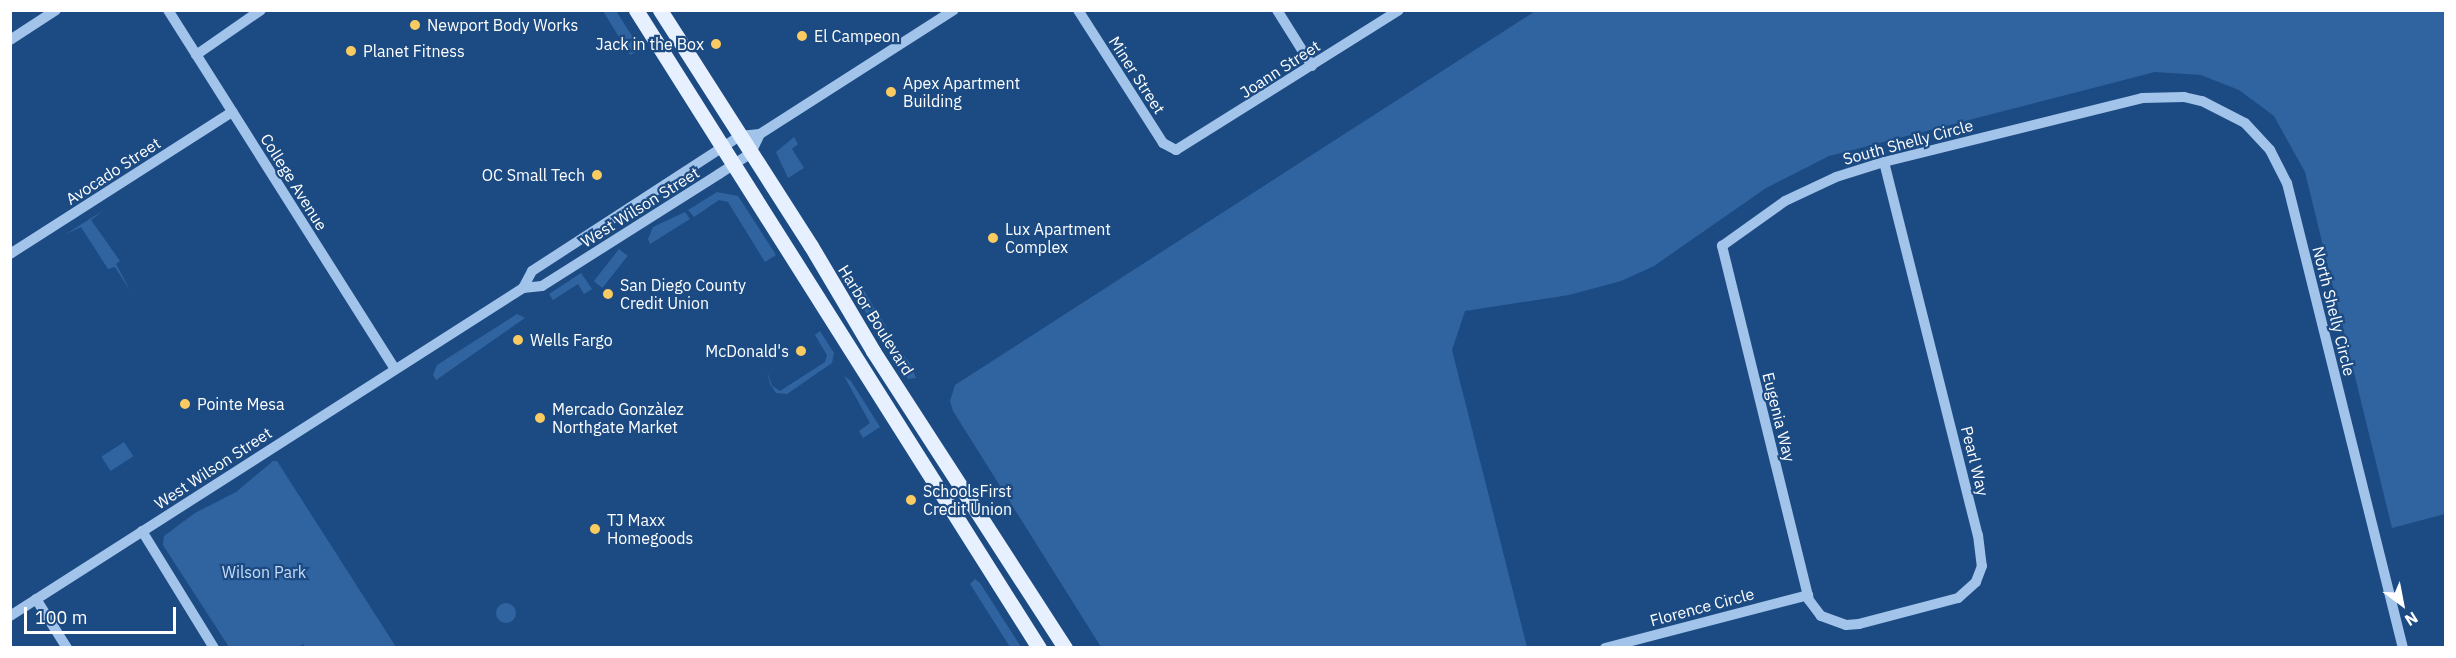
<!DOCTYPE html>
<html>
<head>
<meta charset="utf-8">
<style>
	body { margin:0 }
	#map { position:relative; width:2456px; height:658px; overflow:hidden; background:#1c4b83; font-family:"IBM Plex Sans",sans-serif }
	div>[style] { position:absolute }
	.green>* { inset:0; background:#3064a1; transform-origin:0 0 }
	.round { border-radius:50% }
	.minor>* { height:10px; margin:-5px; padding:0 5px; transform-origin:5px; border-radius:5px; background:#a2c4ea }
	.major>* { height:15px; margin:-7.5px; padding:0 7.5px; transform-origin:7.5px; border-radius:7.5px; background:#e6f0fe }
	.dots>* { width:16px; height:16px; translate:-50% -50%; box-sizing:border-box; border:3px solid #1c4b83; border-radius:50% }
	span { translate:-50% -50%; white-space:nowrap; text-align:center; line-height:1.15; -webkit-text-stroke:4.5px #1c4b83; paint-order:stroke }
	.poi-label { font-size:16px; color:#fff }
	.left { translate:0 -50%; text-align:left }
	.right { translate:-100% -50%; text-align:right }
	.street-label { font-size:16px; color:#fff }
	.park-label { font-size:16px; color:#c7ddf7 }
	.frame { position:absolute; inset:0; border:12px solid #fff; pointer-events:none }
	.north { position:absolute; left:2372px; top:574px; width:60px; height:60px; -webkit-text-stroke:4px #1c4b83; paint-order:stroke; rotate:148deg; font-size:16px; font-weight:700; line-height:24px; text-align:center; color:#fff }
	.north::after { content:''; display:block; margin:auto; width:21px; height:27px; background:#fff; clip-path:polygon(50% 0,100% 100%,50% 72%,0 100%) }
	.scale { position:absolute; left:24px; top:607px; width:152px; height:27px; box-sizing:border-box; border:3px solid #fff; border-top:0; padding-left:8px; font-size:18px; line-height:21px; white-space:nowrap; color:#fff; -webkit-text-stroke:4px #1c4b83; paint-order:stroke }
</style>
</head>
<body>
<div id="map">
	<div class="green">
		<div style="clip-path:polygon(1537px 10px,2445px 11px,2445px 514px,2392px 528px,2305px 172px,2274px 116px,2239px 90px,2201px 75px,2155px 72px,1829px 156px,1766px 188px,1654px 266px,1621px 281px,1569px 295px,1465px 311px,1452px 350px,1527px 647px,1101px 647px,953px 411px,950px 401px,955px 385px)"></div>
		<div style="clip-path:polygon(603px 11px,616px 11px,641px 50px,630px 55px)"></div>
		<div style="clip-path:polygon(794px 137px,798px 144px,792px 149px,804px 168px,788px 178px,776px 152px)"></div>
		<div style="clip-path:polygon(717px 192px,738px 196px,776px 255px,765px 262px,728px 202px,719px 200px,694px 217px,688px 210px)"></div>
		<div style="clip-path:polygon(104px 210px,91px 220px,120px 261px,116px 264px,131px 292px,115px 267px,108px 269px,81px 227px,66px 234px)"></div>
		<div style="clip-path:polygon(685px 212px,690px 219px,650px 244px,648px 239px,653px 227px)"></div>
		<div style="left:619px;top:249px;width:11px;height:41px;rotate:38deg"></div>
		<div style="clip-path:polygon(581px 273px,592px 289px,584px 294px,578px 284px,553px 300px,549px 294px)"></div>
		<div style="clip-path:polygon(856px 285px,861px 286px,887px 328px,884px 334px,879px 333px,852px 290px)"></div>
		<div style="clip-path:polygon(517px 314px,525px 318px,436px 380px,433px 375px,437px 365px)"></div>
		<div style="clip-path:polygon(820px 331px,834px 353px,832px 363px,787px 394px,776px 393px,770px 384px,767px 371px,772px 386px,780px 391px,825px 362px,827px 355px,815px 335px)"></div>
		<div style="clip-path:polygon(896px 347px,910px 363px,916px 378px,908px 379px,893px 355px)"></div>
		<div style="clip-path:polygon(844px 376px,851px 381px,880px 427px,863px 438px,859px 431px,870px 423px)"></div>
		<div style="left:124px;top:442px;width:17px;height:27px;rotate:57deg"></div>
		<div style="clip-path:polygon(273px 461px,277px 461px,396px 647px,305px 648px,303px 644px,297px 648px,229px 647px,163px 545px,164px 536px,195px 513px,236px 492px)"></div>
		<div style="clip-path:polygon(975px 579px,980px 583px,1021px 647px,1010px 647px,970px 584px)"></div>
		<div class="round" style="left:496px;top:603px;width:20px;height:20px"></div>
	</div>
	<div class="minor">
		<div style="left:168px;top:10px;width:425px;rotate:57.7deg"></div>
		<div style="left:1078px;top:10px;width:158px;rotate:57.4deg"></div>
		<div style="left:1163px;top:143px;width:15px;rotate:28deg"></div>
		<div style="left:1176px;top:150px;width:263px;rotate:-32.1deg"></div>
		<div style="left:1277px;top:10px;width:66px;rotate:58deg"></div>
		<div style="left:10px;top:40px;width:55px;rotate:-33.1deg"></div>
		<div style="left:196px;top:55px;width:79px;rotate:-34.7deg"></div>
		<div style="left:1884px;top:162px;width:385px;rotate:75.9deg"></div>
		<div style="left:1978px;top:535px;width:31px;rotate:83deg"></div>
		<div style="left:1982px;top:566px;width:17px;rotate:111deg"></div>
		<div style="left:1976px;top:582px;width:24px;rotate:138deg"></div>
		<div style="left:1958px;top:598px;width:102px;rotate:165.3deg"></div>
		<div style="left:1859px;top:624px;width:13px;rotate:176deg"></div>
		<div style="left:1846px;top:625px;width:27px;rotate:-160deg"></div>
		<div style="left:1821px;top:616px;width:20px;rotate:-127deg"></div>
		<div style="left:1809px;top:600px;width:365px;rotate:-103.8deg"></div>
		<div style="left:1722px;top:246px;width:77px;rotate:-35.5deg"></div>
		<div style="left:1785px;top:201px;width:56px;rotate:-25.2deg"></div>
		<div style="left:1836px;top:177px;width:50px;rotate:-17.4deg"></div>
		<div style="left:1884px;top:162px;width:266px;rotate:-13.9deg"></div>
		<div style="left:2142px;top:98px;width:42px;rotate:-1.4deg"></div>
		<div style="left:2184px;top:97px;width:18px;rotate:13deg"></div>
		<div style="left:2202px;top:101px;width:48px;rotate:27.1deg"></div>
		<div style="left:2245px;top:123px;width:37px;rotate:47deg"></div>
		<div style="left:2270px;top:150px;width:37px;rotate:63deg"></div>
		<div style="left:2287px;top:183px;width:479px;rotate:76deg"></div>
		<div style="left:10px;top:254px;width:264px;rotate:-32.6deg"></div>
		<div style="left:523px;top:288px;width:19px;rotate:-6deg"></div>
		<div style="left:542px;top:286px;width:209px;rotate:-32.3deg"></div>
		<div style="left:719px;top:174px;width:38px;rotate:-33deg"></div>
		<div style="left:751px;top:153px;width:21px;rotate:-65deg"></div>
		<div style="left:142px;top:531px;width:137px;rotate:58.4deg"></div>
		<div style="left:36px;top:599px;width:58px;rotate:57.7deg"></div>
		<div style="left:10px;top:616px;width:609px;rotate:-32.59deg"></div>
		<div style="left:523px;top:288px;width:19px;rotate:-62deg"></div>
		<div style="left:532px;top:271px;width:248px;rotate:-33deg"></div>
		<div style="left:740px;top:136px;width:20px;rotate:-6deg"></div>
		<div style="left:760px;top:134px;width:230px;rotate:-32.6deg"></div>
		<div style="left:1605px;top:648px;width:210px;rotate:-14.6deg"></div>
	</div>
	<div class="major">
		<div style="left:636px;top:10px;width:755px;rotate:57.72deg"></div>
		<div style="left:660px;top:10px;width:280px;rotate:57.4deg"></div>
		<div style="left:811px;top:246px;width:122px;rotate:59.4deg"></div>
		<div style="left:873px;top:351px;width:354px;rotate:57.1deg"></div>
	</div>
	<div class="dots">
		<div style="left:415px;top:25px;background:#facb60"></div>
		<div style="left:802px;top:36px;background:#facb60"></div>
		<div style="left:716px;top:44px;background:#facb60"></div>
		<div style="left:351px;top:51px;background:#facb60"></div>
		<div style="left:891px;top:92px;background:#facb60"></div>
		<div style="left:597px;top:175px;background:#facb60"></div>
		<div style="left:993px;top:238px;background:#facb60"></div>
		<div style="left:608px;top:294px;background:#facb60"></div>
		<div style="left:518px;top:340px;background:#facb60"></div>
		<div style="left:801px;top:351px;background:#facb60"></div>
		<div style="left:185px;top:404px;background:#facb60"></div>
		<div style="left:540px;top:418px;background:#facb60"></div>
		<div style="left:911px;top:500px;background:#facb60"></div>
		<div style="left:595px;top:529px;background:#facb60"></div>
	</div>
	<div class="poi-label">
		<span class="left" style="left:427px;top:25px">Newport Body Works</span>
		<span class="left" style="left:814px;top:36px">El Campeon</span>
		<span class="right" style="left:704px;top:44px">Jack in the Box</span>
		<span class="left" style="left:363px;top:51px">Planet Fitness</span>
		<span class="left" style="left:903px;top:92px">Apex Apartment<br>Building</span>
		<span class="right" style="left:585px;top:175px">OC Small Tech</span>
		<span class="left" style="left:1005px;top:238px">Lux Apartment<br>Complex</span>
		<span class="left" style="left:620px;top:294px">San Diego County<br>Credit Union</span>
		<span class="left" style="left:530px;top:340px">Wells Fargo</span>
		<span class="right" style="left:789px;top:351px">McDonald's</span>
		<span class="left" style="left:197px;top:404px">Pointe Mesa</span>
		<span class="left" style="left:552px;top:418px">Mercado Gonzàlez<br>Northgate Market</span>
		<span class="left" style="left:923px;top:500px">SchoolsFirst<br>Credit Union</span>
		<span class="left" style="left:607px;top:529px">TJ Maxx<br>Homegoods</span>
	</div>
	<div class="street-label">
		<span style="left:1280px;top:69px;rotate:-33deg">Joann Street</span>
		<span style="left:1137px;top:75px;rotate:57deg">Miner Street</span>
		<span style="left:1908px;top:142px;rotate:-15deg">South Shelly Circle</span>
		<span style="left:113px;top:171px;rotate:-33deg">Avocado Street</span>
		<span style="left:294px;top:182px;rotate:58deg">College Avenue</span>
		<span style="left:640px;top:207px;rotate:-32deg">West Wilson Street</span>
		<span style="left:2334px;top:311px;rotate:76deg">North Shelly Circle</span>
		<span style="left:876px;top:320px;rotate:58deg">Harbor Boulevard</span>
		<span style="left:1779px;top:417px;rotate:76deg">Eugenia Way</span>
		<span style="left:1975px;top:461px;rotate:76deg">Pearl Way</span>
		<span style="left:213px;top:468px;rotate:-33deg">West Wilson Street</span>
		<span style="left:1702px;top:607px;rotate:-15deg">Florence Circle</span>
	</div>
	<div class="park-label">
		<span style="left:264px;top:572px">Wilson Park</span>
	</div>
	<div class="frame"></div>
	<div class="north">N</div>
	<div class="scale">100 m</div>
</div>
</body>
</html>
